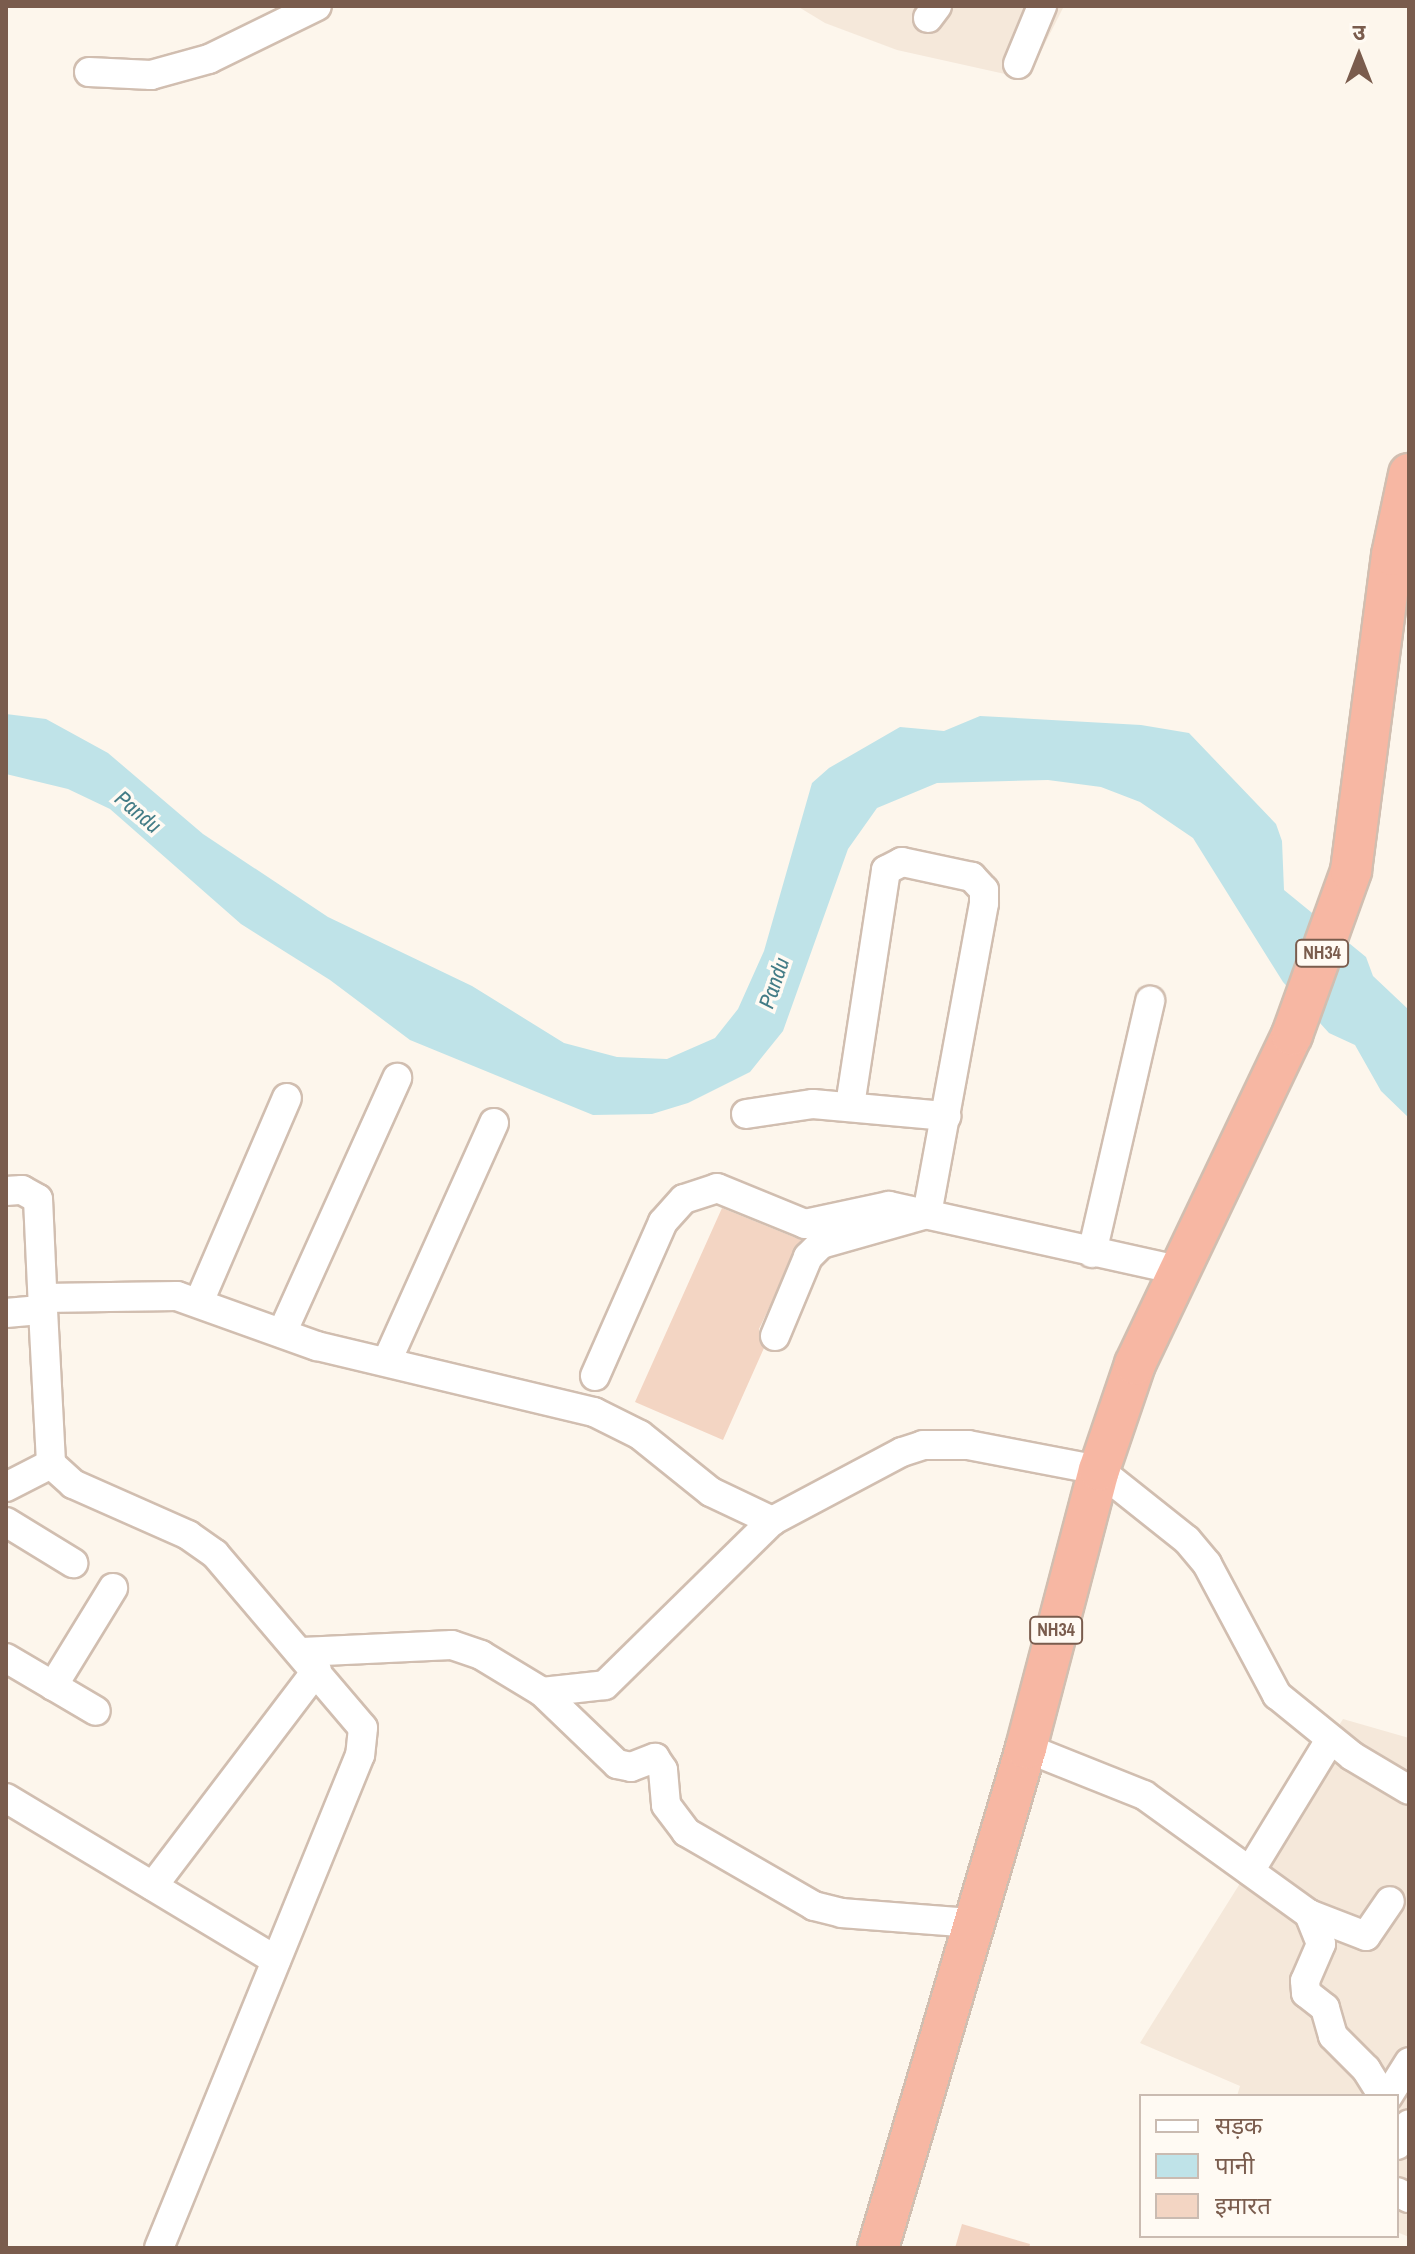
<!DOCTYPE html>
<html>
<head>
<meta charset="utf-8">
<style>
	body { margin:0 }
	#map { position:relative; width:1415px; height:2254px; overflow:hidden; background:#fdf6ec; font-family:"Archivo Narrow","Noto Sans Devanagari",sans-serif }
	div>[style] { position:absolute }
	.residential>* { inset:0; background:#f5e8da }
	.water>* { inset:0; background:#bfe3e8 }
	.building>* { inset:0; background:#f3d5c3 }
	.roads { filter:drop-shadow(2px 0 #d1beb0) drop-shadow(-2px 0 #d1beb0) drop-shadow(0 2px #d1beb0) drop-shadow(0 -2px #d1beb0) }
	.minor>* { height:28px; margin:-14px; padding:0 14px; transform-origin:14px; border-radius:14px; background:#fff }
	.highway>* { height:40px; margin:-20px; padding:0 20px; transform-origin:20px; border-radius:20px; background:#f7b7a3 }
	span { translate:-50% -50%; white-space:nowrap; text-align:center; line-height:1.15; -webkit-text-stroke:7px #fffaf3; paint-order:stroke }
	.shield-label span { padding:2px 6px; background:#fffaf3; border:2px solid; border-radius:6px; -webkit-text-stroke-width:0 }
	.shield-label { font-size:18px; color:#7a5c4d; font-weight:700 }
	.water-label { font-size:22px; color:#437c86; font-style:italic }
	.frame { position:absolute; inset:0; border:8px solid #7a5c4d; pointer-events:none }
	.legend { position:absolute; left:1139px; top:2094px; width:260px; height:144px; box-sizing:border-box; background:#fffaf3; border:2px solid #cabbb1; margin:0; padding:10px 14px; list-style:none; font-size:24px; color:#7a5c4d }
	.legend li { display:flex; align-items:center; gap:16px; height:40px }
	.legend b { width:40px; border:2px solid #cabbb1 }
	.north { position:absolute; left:1319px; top:16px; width:80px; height:80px; -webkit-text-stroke:6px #fffaf3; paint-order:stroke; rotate:0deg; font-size:22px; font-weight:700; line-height:32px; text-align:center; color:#7a5c4d }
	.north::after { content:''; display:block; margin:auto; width:28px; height:36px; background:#7a5c4d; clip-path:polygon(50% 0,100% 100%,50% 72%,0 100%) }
</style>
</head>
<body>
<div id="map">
	<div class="residential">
		<div style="clip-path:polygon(797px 6px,1064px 6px,1033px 67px,1014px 76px,897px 50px,825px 23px)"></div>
		<div style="clip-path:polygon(1343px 1719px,1409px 1738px,1409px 2237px,1397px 2232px,1397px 2096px,1237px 2096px,1240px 2086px,1140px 2043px)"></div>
	</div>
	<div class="water">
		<div style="clip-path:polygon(6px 714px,46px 719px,108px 753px,203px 834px,328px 917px,472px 986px,564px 1043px,617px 1057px,667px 1059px,715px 1038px,738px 1009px,764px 951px,812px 783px,829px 768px,900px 727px,944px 731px,980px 716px,1141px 725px,1189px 733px,1276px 824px,1282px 841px,1284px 890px,1366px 957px,1373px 976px,1409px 1010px,1409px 1118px,1381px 1091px,1355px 1045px,1329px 1033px,1283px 982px,1193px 838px,1140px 802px,1101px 787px,1048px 780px,937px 783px,877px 808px,848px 849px,783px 1031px,750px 1072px,688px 1103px,652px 1114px,593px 1115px,410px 1040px,330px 980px,241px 924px,110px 809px,68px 789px,6px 774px)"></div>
	</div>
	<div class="building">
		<div style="clip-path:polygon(722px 1208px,801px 1240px,759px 1329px,764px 1348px,723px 1440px,635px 1402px)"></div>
		<div style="clip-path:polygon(962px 2224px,1030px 2244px,1029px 2248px,955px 2248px)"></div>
	</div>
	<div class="roads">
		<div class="minor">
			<div style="left:928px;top:18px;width:15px;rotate:-53deg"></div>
			<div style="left:1018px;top:64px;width:63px;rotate:-67.5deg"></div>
			<div style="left:89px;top:72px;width:62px;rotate:2.8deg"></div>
			<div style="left:151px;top:75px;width:60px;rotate:-15.4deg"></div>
			<div style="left:209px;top:59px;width:120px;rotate:-26.1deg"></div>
			<div style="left:746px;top:1114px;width:68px;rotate:-8.5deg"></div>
			<div style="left:813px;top:1104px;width:134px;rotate:5.2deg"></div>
			<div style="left:6px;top:1191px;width:16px;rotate:-4deg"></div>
			<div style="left:22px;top:1190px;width:18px;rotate:29deg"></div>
			<div style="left:38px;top:1199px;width:111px;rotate:87.4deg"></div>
			<div style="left:1092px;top:1253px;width:259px;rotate:-77deg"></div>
			<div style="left:43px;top:1298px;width:134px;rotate:-0.9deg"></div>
			<div style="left:177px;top:1296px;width:149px;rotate:19.7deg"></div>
			<div style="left:317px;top:1346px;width:285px;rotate:13.4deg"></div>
			<div style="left:594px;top:1412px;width:51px;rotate:26.6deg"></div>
			<div style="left:640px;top:1435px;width:91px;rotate:38.8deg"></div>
			<div style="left:711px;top:1492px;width:68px;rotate:25.4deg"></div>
			<div style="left:199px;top:1302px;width:222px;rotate:-66.7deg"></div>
			<div style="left:6px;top:1313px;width:37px;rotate:-5deg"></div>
			<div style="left:43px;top:1310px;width:154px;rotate:87deg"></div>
			<div style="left:51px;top:1464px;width:30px;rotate:42deg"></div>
			<div style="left:73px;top:1484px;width:126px;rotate:23.9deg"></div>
			<div style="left:188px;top:1535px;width:33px;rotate:35deg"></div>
			<div style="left:215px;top:1554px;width:228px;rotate:49.6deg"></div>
			<div style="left:363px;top:1728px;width:27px;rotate:96deg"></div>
			<div style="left:360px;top:1755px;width:532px;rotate:112.18deg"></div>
			<div style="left:282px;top:1333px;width:280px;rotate:-65.7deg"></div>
			<div style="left:775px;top:1336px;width:86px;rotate:-67.3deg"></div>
			<div style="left:808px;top:1257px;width:18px;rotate:-45deg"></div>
			<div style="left:821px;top:1244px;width:110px;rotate:-15.8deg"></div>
			<div style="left:927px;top:1214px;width:316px;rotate:-79.6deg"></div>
			<div style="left:984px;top:903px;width:13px;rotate:-90deg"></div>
			<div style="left:984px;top:890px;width:18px;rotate:-133deg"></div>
			<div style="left:972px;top:877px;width:72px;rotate:-167.9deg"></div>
			<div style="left:902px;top:862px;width:18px;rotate:153deg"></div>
			<div style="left:886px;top:870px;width:238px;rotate:98.7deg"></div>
			<div style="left:387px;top:1361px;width:261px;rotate:-65.8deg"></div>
			<div style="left:595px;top:1376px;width:168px;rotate:-66.2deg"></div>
			<div style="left:663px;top:1222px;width:31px;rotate:-48deg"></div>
			<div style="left:684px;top:1199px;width:35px;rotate:-18deg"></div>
			<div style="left:717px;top:1188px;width:95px;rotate:22.2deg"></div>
			<div style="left:805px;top:1224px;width:86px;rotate:-12.1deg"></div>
			<div style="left:889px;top:1206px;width:295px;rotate:12.5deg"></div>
			<div style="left:6px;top:1487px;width:51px;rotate:-27.1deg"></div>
			<div style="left:6px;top:1522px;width:79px;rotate:31.5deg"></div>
			<div style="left:302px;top:1652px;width:150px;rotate:-2.7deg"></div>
			<div style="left:452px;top:1645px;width:31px;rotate:19deg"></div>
			<div style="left:481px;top:1655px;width:71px;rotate:31.2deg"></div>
			<div style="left:542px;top:1692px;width:63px;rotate:-6.3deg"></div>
			<div style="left:605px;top:1685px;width:234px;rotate:-44.5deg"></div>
			<div style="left:772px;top:1521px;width:147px;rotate:-28deg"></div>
			<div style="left:902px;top:1452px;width:22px;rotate:-18deg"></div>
			<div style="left:923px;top:1445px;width:45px"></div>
			<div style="left:968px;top:1445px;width:133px;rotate:10.8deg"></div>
			<div style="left:1099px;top:1470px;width:112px;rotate:38.5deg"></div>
			<div style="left:1187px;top:1540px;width:31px;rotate:50deg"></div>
			<div style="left:1207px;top:1564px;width:149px;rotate:61.9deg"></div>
			<div style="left:1277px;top:1695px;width:97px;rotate:39.1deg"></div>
			<div style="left:1352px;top:1756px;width:66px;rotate:30.8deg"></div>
			<div style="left:6px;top:1658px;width:104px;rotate:30.5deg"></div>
			<div style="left:53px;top:1686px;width:115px;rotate:-58.5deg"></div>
			<div style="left:542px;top:1692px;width:104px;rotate:43.8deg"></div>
			<div style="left:617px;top:1764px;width:14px;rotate:12deg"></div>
			<div style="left:631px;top:1767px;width:26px;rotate:-21deg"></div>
			<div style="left:655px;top:1758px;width:14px;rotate:56deg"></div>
			<div style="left:663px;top:1770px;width:35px;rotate:85deg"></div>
			<div style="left:666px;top:1805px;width:34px;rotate:53deg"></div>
			<div style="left:686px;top:1832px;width:148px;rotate:30deg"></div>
			<div style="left:814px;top:1906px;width:29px;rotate:14deg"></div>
			<div style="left:842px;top:1913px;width:131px;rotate:4.4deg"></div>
			<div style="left:1026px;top:1748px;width:127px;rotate:21.7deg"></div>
			<div style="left:1144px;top:1795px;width:203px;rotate:35.8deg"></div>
			<div style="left:1309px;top:1914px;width:32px;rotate:68deg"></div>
			<div style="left:1321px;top:1944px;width:40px;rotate:113.4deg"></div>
			<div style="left:1305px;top:1981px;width:12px;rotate:85deg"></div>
			<div style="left:1306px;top:1993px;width:24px;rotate:38deg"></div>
			<div style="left:1325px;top:2008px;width:29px;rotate:74deg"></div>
			<div style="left:1333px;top:2036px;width:47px;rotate:45deg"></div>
			<div style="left:1366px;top:2069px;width:32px;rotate:58deg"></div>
			<div style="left:6px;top:1798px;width:315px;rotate:31deg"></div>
			<div style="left:1250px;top:1871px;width:153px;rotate:-58.6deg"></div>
			<div style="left:153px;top:1886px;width:271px;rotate:-52.8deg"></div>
			<div style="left:1309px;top:1914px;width:61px;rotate:21.1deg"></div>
			<div style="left:1366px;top:1936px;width:42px;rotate:-55.6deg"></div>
			<div style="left:1388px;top:2096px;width:40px;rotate:-58deg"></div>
			<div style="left:1397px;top:2145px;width:24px;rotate:-60deg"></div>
			<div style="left:1397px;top:2192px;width:13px;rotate:27deg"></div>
		</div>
		<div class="highway">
			<div style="left:878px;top:2248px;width:521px;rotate:-73.51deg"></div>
			<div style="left:1026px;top:1748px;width:287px;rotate:-75.3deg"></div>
			<div style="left:1099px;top:1470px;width:112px;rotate:-71.2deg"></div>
			<div style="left:1135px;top:1364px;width:365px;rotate:-64.5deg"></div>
			<div style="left:1292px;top:1035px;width:174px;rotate:-70.2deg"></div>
			<div style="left:1351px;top:871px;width:319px;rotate:-82.6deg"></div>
			<div style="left:1392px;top:555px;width:83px;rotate:-78.1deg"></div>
		</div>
	</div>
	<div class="shield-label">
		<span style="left:1322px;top:953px">NH34</span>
		<span style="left:1056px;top:1630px">NH34</span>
	</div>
	<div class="water-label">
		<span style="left:138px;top:812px;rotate:40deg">Pandu</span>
		<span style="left:774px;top:983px;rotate:-71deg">Pandu</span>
	</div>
	<div class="frame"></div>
	<ul class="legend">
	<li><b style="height:10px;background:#fff"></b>सड़क</li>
	<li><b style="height:22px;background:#bfe3e8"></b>पानी</li>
	<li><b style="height:22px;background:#f3d5c3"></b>इमारत</li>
	</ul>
	<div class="north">उ</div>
</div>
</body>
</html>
